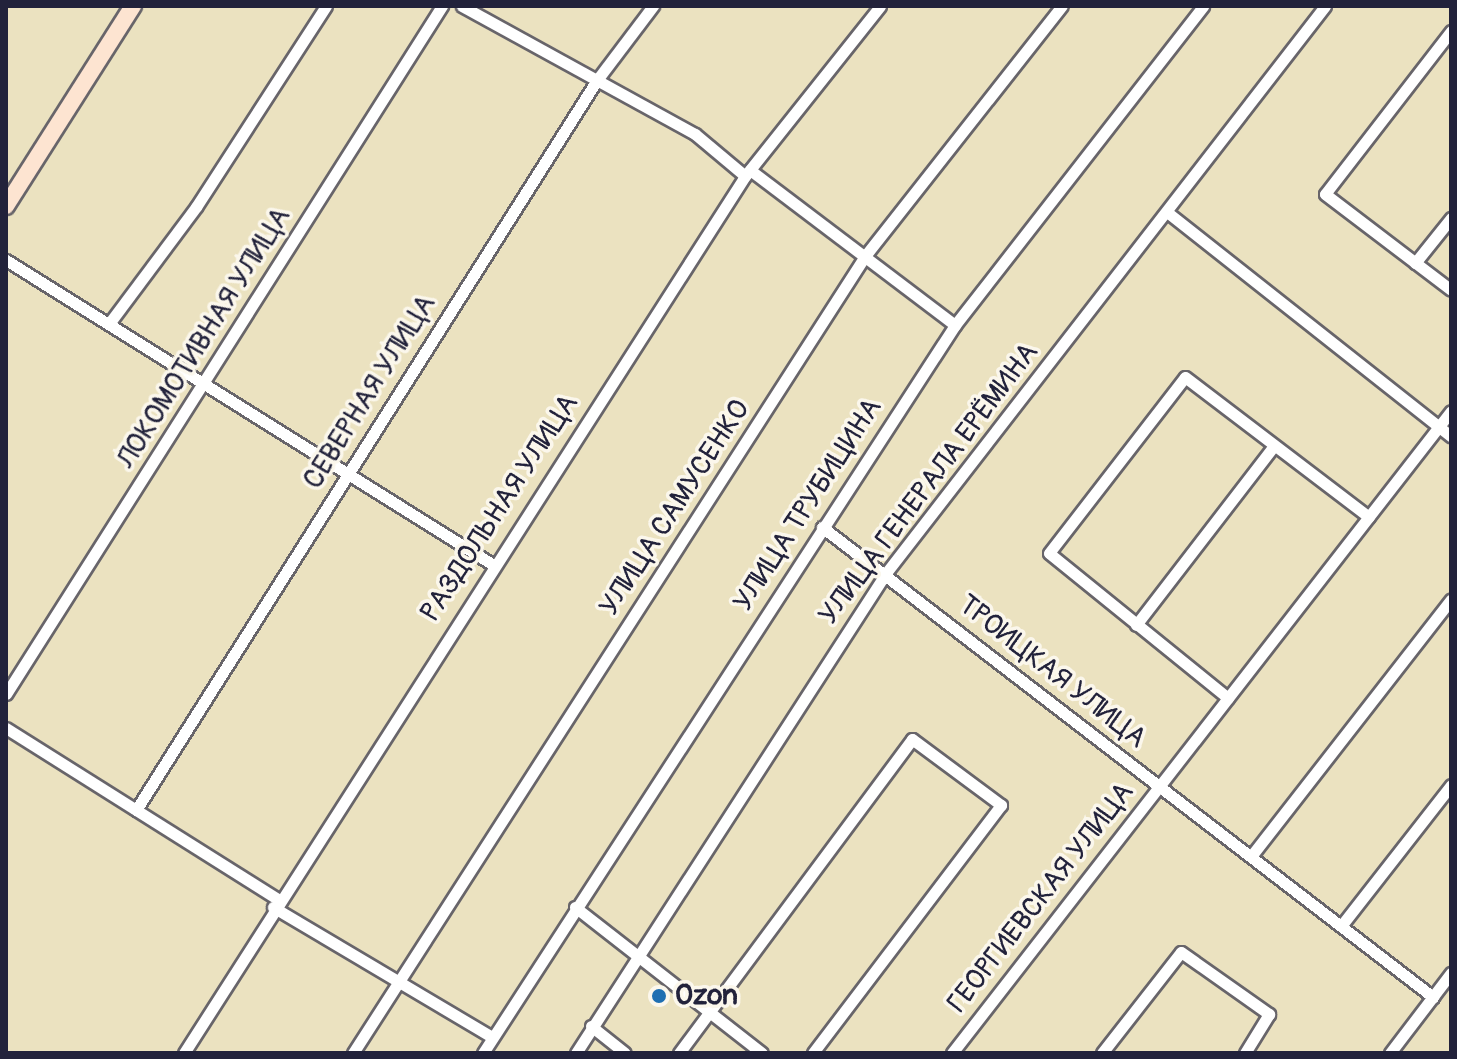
<!DOCTYPE html>
<html>
<head>
<meta charset="utf-8">
<style>
	body { margin:0 }
	#map { position:relative; width:1457px; height:1059px; overflow:hidden; background:#ebe2c0; font-family:Pangolin,sans-serif }
	div>[style] { position:absolute }
	.roads { filter:drop-shadow(2px 0 #68656a) drop-shadow(-2px 0 #68656a) drop-shadow(0 2px #68656a) drop-shadow(0 -2px #68656a) }
	.street>* { height:11px; margin:-5.5px; padding:0 5.5px; transform-origin:5.5px; border-radius:5.5px; background:#fff }
	.secondary>* { height:16px; margin:-8px; padding:0 8px; transform-origin:8px; border-radius:8px; background:#fde4d1 }
	.dots>* { width:22px; height:22px; translate:-50% -50%; box-sizing:border-box; border:4px solid #fbf7ec; border-radius:50% }
	span { translate:-50% -50%; white-space:nowrap; text-align:center; line-height:1.15; -webkit-text-stroke:7px #fbf7ec; paint-order:stroke }
	.street-label { font-size:28px; color:#22223b }
	.poi-label { font-size:28px; color:#22223b; font-weight:700 }
	.left { translate:0 -50%; text-align:left }
	.frame { position:absolute; inset:0; border:8px solid #22223b; pointer-events:none }
</style>
</head>
<body>
<div id="map">
	<div class="roads">
		<div class="street">
			<div style="left:462px;top:6px;width:266px;rotate:28.8deg"></div>
			<div style="left:695px;top:134px;width:65px;rotate:40deg"></div>
			<div style="left:1451px;top:31px;width:206px;rotate:127.7deg"></div>
			<div style="left:1325px;top:194px;width:158px;rotate:37.3deg"></div>
			<div style="left:750px;top:170px;width:257px;rotate:37.1deg"></div>
			<div style="left:1167px;top:212px;width:362px;rotate:38.3deg"></div>
			<div style="left:6px;top:260px;width:573px;rotate:32.03deg"></div>
			<div style="left:1415px;top:263px;width:58px;rotate:-51.3deg"></div>
			<div style="left:111px;top:321px;width:142px;rotate:-53.3deg"></div>
			<div style="left:196px;top:207px;width:239px;rotate:-57.1deg"></div>
			<div style="left:822px;top:527px;width:771px;rotate:37.57deg"></div>
			<div style="left:1136px;top:625px;width:226px;rotate:-52.4deg"></div>
			<div style="left:6px;top:694px;width:815px;rotate:-57.64deg"></div>
			<div style="left:1228px;top:698px;width:230px;rotate:-141deg"></div>
			<div style="left:1049px;top:553px;width:222px;rotate:-52.3deg"></div>
			<div style="left:1185px;top:377px;width:231px;rotate:37.3deg"></div>
			<div style="left:6px;top:728px;width:321px;rotate:32.2deg"></div>
			<div style="left:136px;top:810px;width:863px;rotate:-57.73deg"></div>
			<div style="left:597px;top:80px;width:93px;rotate:-52.9deg"></div>
			<div style="left:1252px;top:855px;width:324px;rotate:-52.1deg"></div>
			<div style="left:273px;top:907px;width:255px;rotate:30.7deg"></div>
			<div style="left:575px;top:907px;width:237px;rotate:38deg"></div>
			<div style="left:1341px;top:926px;width:179px;rotate:-52deg"></div>
			<div style="left:591px;top:1026px;width:43px;rotate:38.5deg"></div>
			<div style="left:184px;top:1053px;width:1041px;rotate:-57.39deg"></div>
			<div style="left:745px;top:176px;width:217px;rotate:-51.5deg"></div>
			<div style="left:353px;top:1053px;width:947px;rotate:-57.28deg"></div>
			<div style="left:865px;top:256px;width:318px;rotate:-51.8deg"></div>
			<div style="left:483px;top:1053px;width:868px;rotate:-57.04deg"></div>
			<div style="left:955px;top:325px;width:404px;rotate:-52.1deg"></div>
			<div style="left:576px;top:1053px;width:571px;rotate:-57.14deg"></div>
			<div style="left:886px;top:573px;width:717px;rotate:-52.25deg"></div>
			<div style="left:679px;top:1053px;width:391px;rotate:-53.4deg"></div>
			<div style="left:912px;top:739px;width:111px;rotate:36.6deg"></div>
			<div style="left:1001px;top:805px;width:311px;rotate:127.2deg"></div>
			<div style="left:952px;top:1053px;width:813px;rotate:-52.14deg"></div>
			<div style="left:1102px;top:1053px;width:128px;rotate:-52deg"></div>
			<div style="left:1181px;top:952px;width:108px;rotate:35.2deg"></div>
			<div style="left:1269px;top:1014px;width:46px;rotate:121.6deg"></div>
			<div style="left:1390px;top:1053px;width:101px;rotate:-52.7deg"></div>
		</div>
		<div class="secondary">
			<div style="left:6px;top:206px;width:237px;rotate:-57.6deg"></div>
		</div>
	</div>
	<div class="dots">
		<div style="left:659px;top:996px;background:#1f6fb2"></div>
	</div>
	<div class="street-label">
		<span style="left:204px;top:338px;rotate:-58deg">ЛОКОМОТИВНАЯ УЛИЦА</span>
		<span style="left:370px;top:392px;rotate:-58deg">СЕВЕРНАЯ УЛИЦА</span>
		<span style="left:929px;top:484px;rotate:-53deg">УЛИЦА ГЕНЕРАЛА ЕРЁМИНА</span>
		<span style="left:808px;top:505px;rotate:-57deg">УЛИЦА ТРУБИЦИНА</span>
		<span style="left:500px;top:508px;rotate:-57deg">РАЗДОЛЬНАЯ УЛИЦА</span>
		<span style="left:675px;top:508px;rotate:-57deg">УЛИЦА САМУСЕНКО</span>
		<span style="left:1052px;top:672px;rotate:38deg">ТРОИЦКАЯ УЛИЦА</span>
		<span style="left:1041px;top:898px;rotate:-52deg">ГЕОРГИЕВСКАЯ УЛИЦА</span>
	</div>
	<div class="poi-label">
		<span class="left" style="left:675px;top:996px">Ozon</span>
	</div>
	<div class="frame"></div>
</div>
</body>
</html>
